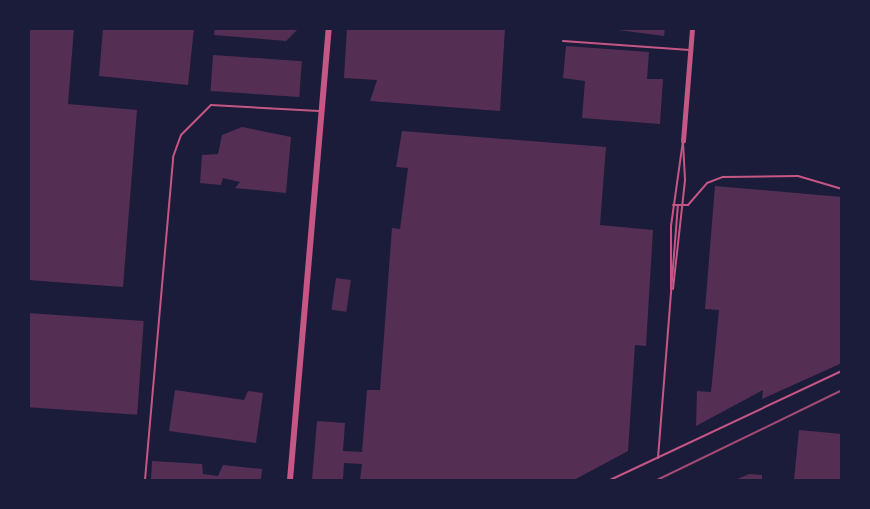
<!DOCTYPE html>
<html>
<head>
<meta charset="utf-8">
<style>
	body { margin:0 }
	#map { position:relative; width:870px; height:509px; overflow:hidden; background:#1b1b3a; font-family:"IBM Plex Sans",sans-serif }
	div>[style] { position:absolute }
	.building>* { inset:0; background:#542f53; transform-origin:0 0 }
	.service>* { height:2px; margin:-1px; padding:0 1px; transform-origin:1px; border-radius:1px; background:#c65784 }
	.minor>* { height:4.5px; margin:-2.25px; padding:0 2.25px; transform-origin:2.25px; border-radius:2.25px; background:#c65784 }
	.tertiary>* { height:6px; margin:-3px; padding:0 3px; transform-origin:3px; border-radius:3px; background:#c65784 }
	.rail>* { height:2px; margin:-1px; padding:0 1px; transform-origin:1px; border-radius:1px; background:#a44b75 }
	span { translate:-50% -50%; white-space:nowrap; text-align:center; line-height:1.15; -webkit-text-stroke:6px #1b1b3a; paint-order:stroke }
	.frame { position:absolute; inset:0; border:30px solid #1b1b3a; pointer-events:none }
</style>
</head>
<body>
<div id="map">
	<div class="building">
		<div style="clip-path:polygon(28px 28px,74px 28px,68px 104px,137px 110px,123px 287px,28px 280px)"></div>
		<div style="clip-path:polygon(103px 28px,194px 28px,188px 85px,99px 76px)"></div>
		<div style="clip-path:polygon(215px 28px,299px 28px,286px 41px,214px 35px)"></div>
		<div style="clip-path:polygon(347px 28px,505px 28px,500px 111px,370px 101px,377px 80px,344px 78px)"></div>
		<div style="clip-path:polygon(603px 28px,665px 28px,664px 36px)"></div>
		<div style="clip-path:polygon(566px 46px,649px 52px,647px 79px,663px 79px,660px 124px,582px 118px,585px 81px,563px 78px)"></div>
		<div style="left:213px;top:55px;width:89px;height:36px;rotate:4deg"></div>
		<div style="clip-path:polygon(242px 127px,291px 137px,286px 193px,235px 188px,240px 182px,223px 178px,221px 185px,200px 183px,202px 155px,218px 154px,222px 135px)"></div>
		<div style="clip-path:polygon(402px 131px,606px 147px,600px 225px,653px 230px,646px 346px,635px 345px,628px 451px,574px 480px,360px 480px,362px 464px,344px 463px,343px 480px,312px 480px,317px 421px,345px 423px,343px 451px,362px 452px,367px 390px,380px 390px,392px 228px,400px 229px,408px 168px,396px 167px)"></div>
		<div style="clip-path:polygon(715px 186px,842px 197px,842px 363px,762px 399px,763px 390px,696px 426px,697px 391px,711px 392px,719px 310px,705px 309px)"></div>
		<div style="left:336px;top:278px;width:15px;height:32px;rotate:8deg"></div>
		<div style="left:28px;top:313px;width:116px;height:94px;rotate:4deg"></div>
		<div style="clip-path:polygon(175px 390px,244px 400px,248px 391px,263px 393px,256px 443px,169px 431px)"></div>
		<div style="clip-path:polygon(799px 430px,842px 434px,842px 480px,794px 480px)"></div>
		<div style="clip-path:polygon(152px 461px,202px 464px,203px 474px,218px 476px,223px 465px,262px 469px,261px 480px,151px 480px)"></div>
		<div style="clip-path:polygon(749px 474px,762px 475px,762px 480px,735px 480px)"></div>
	</div>
	<div class="service">
		<div style="left:563px;top:41px;width:127px;rotate:4.1deg"></div>
		<div style="left:673px;top:205px;width:15px"></div>
		<div style="left:688px;top:205px;width:29px;rotate:-49deg"></div>
		<div style="left:707px;top:183px;width:17px;rotate:-21deg"></div>
		<div style="left:723px;top:177px;width:75px;rotate:-0.8deg"></div>
		<div style="left:798px;top:176px;width:46px;rotate:16.5deg"></div>
		<div style="left:671px;top:289px;width:63px;rotate:-90deg"></div>
		<div style="left:671px;top:226px;width:86px;rotate:-82deg"></div>
		<div style="left:673px;top:289px;width:110px;rotate:-83.7deg"></div>
		<div style="left:685px;top:180px;width:39px;rotate:-93deg"></div>
		<div style="left:658px;top:458px;width:253px;rotate:-85.5deg"></div>
		<div style="left:145px;top:480px;width:324px;rotate:-85deg"></div>
		<div style="left:173px;top:157px;width:23px;rotate:-70deg"></div>
		<div style="left:181px;top:135px;width:42px;rotate:-45deg"></div>
		<div style="left:211px;top:105px;width:108px;rotate:3.2deg"></div>
		<div style="left:610px;top:480px;width:256px;rotate:-25.2deg"></div>
	</div>
	<div class="minor">
		<div style="left:683px;top:141px;width:113px;rotate:-85.4deg"></div>
	</div>
	<div class="tertiary">
		<div style="left:290px;top:480px;width:454px;rotate:-85.1deg"></div>
	</div>
	<div class="rail">
		<div style="left:657px;top:480px;width:206px;rotate:-25.9deg"></div>
	</div>
	<div class="frame"></div>
</div>
</body>
</html>
